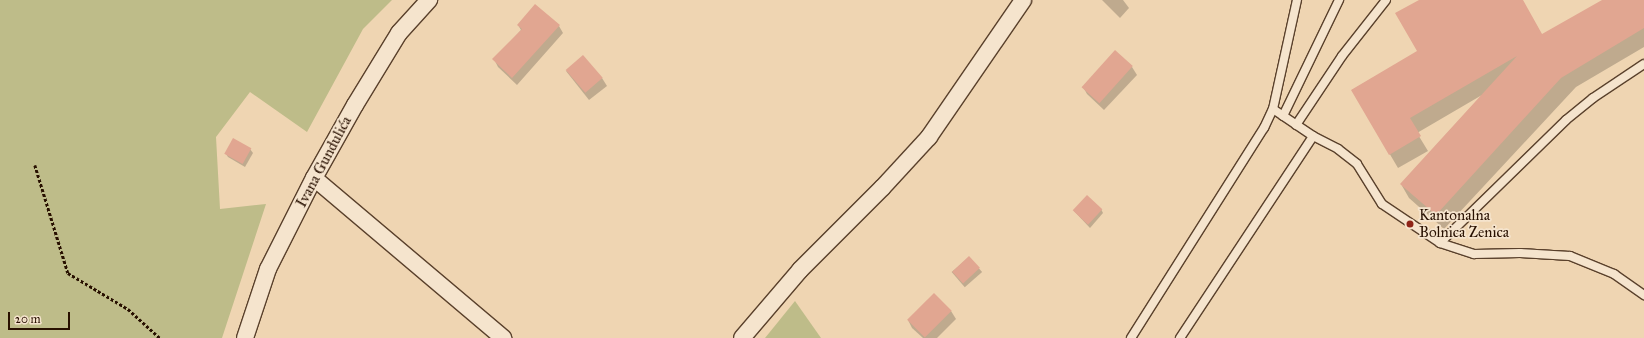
<!DOCTYPE html>
<html>
<head>
<meta charset="utf-8">
<style>
	body { margin:0 }
	#map { position:relative; width:1644px; height:338px; overflow:hidden; background:#efd5b2; font-family:"IM FELL Great Primer",serif }
	div>[style] { position:absolute }
	.green>* { inset:0; background:#bebc89 }
	.shadow>* { inset:0; background:#0003; transform-origin:0 0 }
	.building>* { inset:0; background:#e1a691; transform-origin:0 0 }
	.path>* { height:2.5px; margin-top:-1.25px; transform-origin:0; background:repeating-linear-gradient(90deg,#281000 0 3px,transparent 0 5px) }
	.roads { filter:drop-shadow(1px 0 #5a412c) drop-shadow(-1px 0 #5a412c) drop-shadow(0 1px #5a412c) drop-shadow(0 -1px #5a412c) }
	.lane>* { height:8px; margin:-4px; padding:0 4px; transform-origin:4px; border-radius:4px; background:#f5e4cd }
	.street>* { height:16px; margin:-8px; padding:0 8px; transform-origin:8px; border-radius:8px; background:#f5e4cd }
	.dots>* { width:11px; height:11px; translate:-50% -50%; box-sizing:border-box; border:2px solid #f5e4cd; border-radius:50% }
	span { translate:-50% -50%; white-space:nowrap; text-align:center; line-height:1.15; -webkit-text-stroke:3.5px #f5e4cd; paint-order:stroke }
	.street-label { font-size:15px; color:#281000 }
	.poi-label { font-size:15px; color:#281000 }
	.left { translate:0 -50%; text-align:left }
	.scale { position:absolute; left:8px; top:312px; width:62px; height:18px; box-sizing:border-box; border:2px solid #281000; border-top:0; padding-left:5px; font-size:12px; line-height:14px; white-space:nowrap; color:#281000; -webkit-text-stroke:3px #f5e4cd; paint-order:stroke }
</style>
</head>
<body>
<div id="map">
	<div class="green">
		<div style="clip-path:polygon(0 0,392px 0,363px 29px,307px 132px,250px 92px,216px 137px,220px 209px,266px 204px,222px 338px,0 338px)"></div>
		<div style="clip-path:polygon(795px 301px,821px 338px,765px 338px)"></div>
	</div>
	<div class="shadow">
		<div style="clip-path:polygon(1102px 0,1123px 0,1129px 8px,1120px 18px)"></div>
		<div style="clip-path:polygon(1421px 0,1522px 0,1542px 35px,1604px 0,1644px 0,1644px 47px,1576px 87px,1444px 229px,1409px 198px,1401px 184px,1482px 95px,1417px 133px,1428px 151px,1398px 168px,1352px 90px,1418px 52px)"></div>
		<div style="clip-path:polygon(518px 25px,559px 26px,563px 33px,517px 85px,498px 67px,494px 59px,521px 30px)"></div>
		<div style="clip-path:polygon(1115px 52px,1132px 67px,1137px 75px,1104px 110px,1087px 94px,1083px 87px)"></div>
		<div style="clip-path:polygon(566px 71px,602px 78px,607px 86px,589px 100px)"></div>
		<div style="clip-path:polygon(250px 149px,253px 153px,245px 167px,228px 157px,226px 154px)"></div>
		<div style="clip-path:polygon(1101px 209px,1103px 213px,1090px 228px,1074px 211px)"></div>
		<div style="left:969px;top:257px;width:20px;height:23px;rotate:49deg"></div>
		<div style="clip-path:polygon(951px 311px,956px 319px,937px 338px,923px 338px,912px 328px,908px 320px)"></div>
	</div>
	<div class="building">
		<div style="clip-path:polygon(1419px 0,1523px 0,1542px 34px,1602px 0,1644px 0,1644px 28px,1561px 78px,1436px 215px,1400px 184px,1517px 56px,1410px 118px,1421px 136px,1389px 155px,1351px 90px,1417px 51px,1395px 13px)"></div>
		<div style="clip-path:polygon(535px 4px,560px 25px,512px 78px,492px 59px,522px 29px,517px 25px)"></div>
		<div style="left:1115px;top:50px;width:24px;height:50px;rotate:42deg"></div>
		<div style="left:583px;top:55px;width:30px;height:23px;rotate:49deg"></div>
		<div style="left:233px;top:138px;width:21px;height:18px;rotate:29deg"></div>
		<div style="left:1087px;top:195px;width:21px;height:21px;rotate:43deg"></div>
		<div style="left:969px;top:256px;width:16px;height:23px;rotate:47deg"></div>
		<div style="left:934px;top:293px;width:25px;height:38px;rotate:45deg"></div>
	</div>
	<div class="path">
		<div style="left:35px;top:165px;width:113px;rotate:73deg"></div>
		<div style="left:68px;top:273px;width:70px;rotate:31deg"></div>
		<div style="left:128px;top:309px;width:43px;rotate:42.2deg"></div>
	</div>
	<div class="roads">
		<div class="lane">
			<div style="left:1273px;top:109px;width:48px;rotate:34deg"></div>
			<div style="left:1313px;top:136px;width:28px;rotate:27deg"></div>
			<div style="left:1338px;top:149px;width:24px;rotate:38deg"></div>
			<div style="left:1357px;top:164px;width:47px;rotate:58deg"></div>
			<div style="left:1382px;top:204px;width:70px;rotate:33.9deg"></div>
			<div style="left:1440px;top:243px;width:36px;rotate:18deg"></div>
			<div style="left:1474px;top:254px;width:46px;rotate:-1.2deg"></div>
			<div style="left:1520px;top:253px;width:50px;rotate:3.4deg"></div>
			<div style="left:1570px;top:256px;width:48px;rotate:22.2deg"></div>
			<div style="left:1614px;top:274px;width:37px;rotate:35deg"></div>
			<div style="left:1283px;top:116px;width:129px;rotate:-64.2deg"></div>
			<div style="left:1296px;top:125px;width:83px;rotate:-56.3deg"></div>
			<div style="left:1342px;top:56px;width:71px;rotate:-51.8deg"></div>
			<div style="left:1440px;top:243px;width:176px;rotate:-44.3deg"></div>
			<div style="left:1566px;top:120px;width:35px;rotate:-39deg"></div>
			<div style="left:1593px;top:98px;width:61px;rotate:-33.7deg"></div>
			<div style="left:1131px;top:338px;width:249px;rotate:-57.7deg"></div>
			<div style="left:1264px;top:128px;width:21px;rotate:-65deg"></div>
			<div style="left:1273px;top:109px;width:112px;rotate:-77.6deg"></div>
			<div style="left:1180px;top:338px;width:242px;rotate:-56.6deg"></div>
		</div>
		<div class="street">
			<div style="left:314px;top:178px;width:248px;rotate:40.2deg"></div>
			<div style="left:245px;top:338px;width:73px;rotate:-71.6deg"></div>
			<div style="left:268px;top:269px;width:102px;rotate:-63.2deg"></div>
			<div style="left:314px;top:178px;width:84px;rotate:-60.7deg"></div>
			<div style="left:355px;top:105px;width:84px;rotate:-58.6deg"></div>
			<div style="left:399px;top:33px;width:45px;rotate:-47.7deg"></div>
			<div style="left:742px;top:338px;width:89px;rotate:-49.5deg"></div>
			<div style="left:800px;top:270px;width:117px;rotate:-45deg"></div>
			<div style="left:883px;top:187px;width:68px;rotate:-47.4deg"></div>
			<div style="left:929px;top:137px;width:166px;rotate:-55.5deg"></div>
		</div>
	</div>
	<div class="dots">
		<div style="left:1410px;top:224px;background:#8f2418"></div>
	</div>
	<div class="street-label">
		<span style="left:324px;top:162px;rotate:-62deg">Ivana Gundulića</span>
	</div>
	<div class="poi-label">
		<span class="left" style="left:1419px;top:224px">Kantonalna<br>Bolnica Zenica</span>
	</div>
	<div class="scale">20 m</div>
</div>
</body>
</html>
